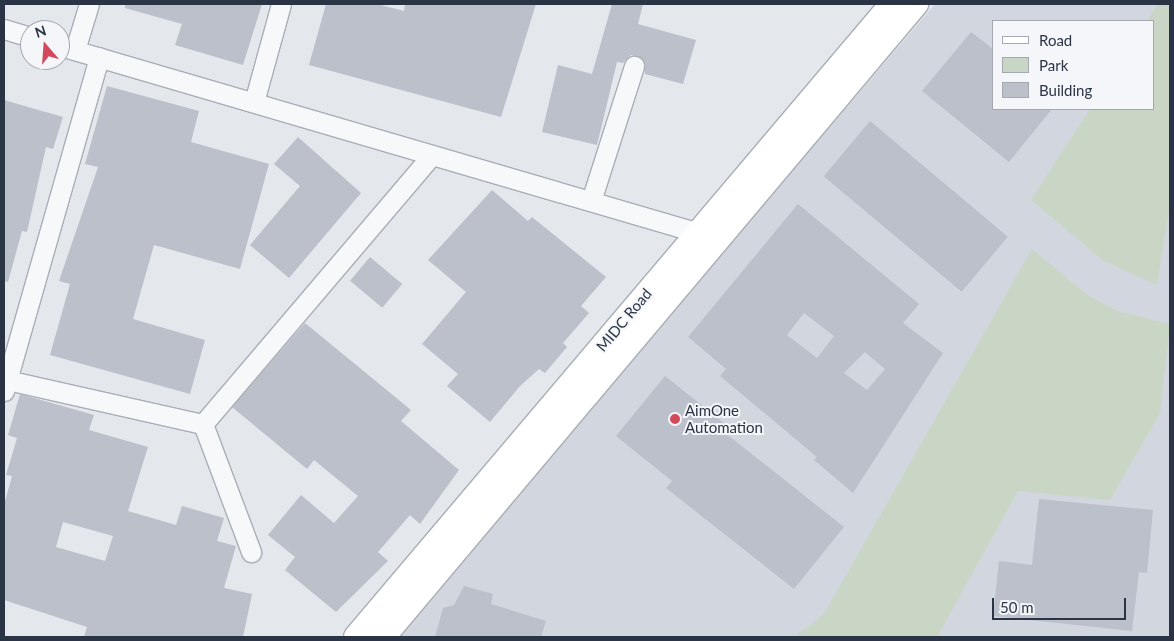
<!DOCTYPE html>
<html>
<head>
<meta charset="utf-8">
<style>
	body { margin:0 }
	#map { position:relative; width:1174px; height:641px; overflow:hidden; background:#e4e7ec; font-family:Lato,sans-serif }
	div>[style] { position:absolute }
	.built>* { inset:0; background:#d2d6de }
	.green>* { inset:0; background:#c9d6c5 }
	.building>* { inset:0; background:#bbc0ca; transform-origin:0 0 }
	.roads { filter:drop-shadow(1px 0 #a9aeb7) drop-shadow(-1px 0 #a9aeb7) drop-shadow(0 1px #a9aeb7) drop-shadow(0 -1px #a9aeb7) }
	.minor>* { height:19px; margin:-9.5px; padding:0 9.5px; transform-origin:9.5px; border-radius:9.5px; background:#f7f8fa }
	.major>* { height:24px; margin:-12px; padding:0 12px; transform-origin:12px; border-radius:12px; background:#fff }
	.dots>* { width:14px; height:14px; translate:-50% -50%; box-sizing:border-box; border:2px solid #f4f6f9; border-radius:50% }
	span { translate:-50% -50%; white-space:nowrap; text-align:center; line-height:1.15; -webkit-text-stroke:4px #f4f6f9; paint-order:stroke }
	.street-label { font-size:15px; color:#2b3445 }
	.poi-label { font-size:15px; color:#2b3445 }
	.left { translate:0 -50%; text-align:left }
	.frame { position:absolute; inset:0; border:5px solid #2b3445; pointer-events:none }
	.legend { position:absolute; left:992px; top:20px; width:162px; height:90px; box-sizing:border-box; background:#f4f6f9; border:1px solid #a4a8b1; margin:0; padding:6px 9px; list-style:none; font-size:15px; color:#2b3445 }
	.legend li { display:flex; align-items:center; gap:10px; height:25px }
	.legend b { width:25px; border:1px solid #a4a8b1 }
	.north { position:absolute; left:20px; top:20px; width:50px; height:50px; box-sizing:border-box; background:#f4f6f9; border:1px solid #a4a8b1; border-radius:50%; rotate:342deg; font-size:14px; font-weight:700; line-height:20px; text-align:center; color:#2b3445 }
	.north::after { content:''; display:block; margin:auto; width:18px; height:22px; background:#d1495b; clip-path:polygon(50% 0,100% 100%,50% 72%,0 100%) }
	.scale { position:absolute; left:992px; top:598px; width:134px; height:22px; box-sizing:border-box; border:2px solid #2b3445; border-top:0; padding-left:6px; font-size:15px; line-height:18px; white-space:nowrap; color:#2b3445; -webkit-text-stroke:4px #f4f6f9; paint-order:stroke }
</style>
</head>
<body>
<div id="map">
	<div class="built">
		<div style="clip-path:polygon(evenodd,935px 4px,1170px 4px,1170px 637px,394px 637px,935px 4px,993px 21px,1153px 21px,1153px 109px,993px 109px,993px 21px)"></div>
	</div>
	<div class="green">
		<div style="clip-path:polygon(1158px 4px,1170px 4px,1170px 204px,1157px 285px,1104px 261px,1031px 200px,1090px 109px,1153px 109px,1153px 21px,1147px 21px)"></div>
		<div style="clip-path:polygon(1032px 249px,1086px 294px,1117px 311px,1170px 324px,1160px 413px,1110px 500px,1018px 491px,937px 637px,794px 637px,824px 614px)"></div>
	</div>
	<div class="building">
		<div style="clip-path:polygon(125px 4px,262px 4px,243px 65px,175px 45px,182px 24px,125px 8px)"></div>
		<div style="clip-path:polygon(326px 4px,377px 4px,404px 11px,405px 4px,536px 4px,501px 117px,309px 65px)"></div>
		<div style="clip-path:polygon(612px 4px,643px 4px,638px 24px,696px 40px,683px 84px,645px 74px,643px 59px,631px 55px,623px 63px,617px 62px,597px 145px,542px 132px,558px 65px,592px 74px)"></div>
		<div style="clip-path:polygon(971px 32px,993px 49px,993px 109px,1052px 109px,1009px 162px,922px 91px)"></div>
		<div style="clip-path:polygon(107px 86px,199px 111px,191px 142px,269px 164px,240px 269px,154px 245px,133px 319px,205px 340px,190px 394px,50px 355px,70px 284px,59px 281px,98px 167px,85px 164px)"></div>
		<div style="clip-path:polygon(4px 100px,63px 117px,53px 149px,46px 147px,27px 232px,22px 231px,8px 282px,4px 281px)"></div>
		<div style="left:870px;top:121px;width:180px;height:72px;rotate:40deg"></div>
		<div style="clip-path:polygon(298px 137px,361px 193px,289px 278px,250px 245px,300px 186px,274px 164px)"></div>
		<div style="clip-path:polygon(492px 190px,528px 221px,532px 217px,606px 277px,581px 306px,589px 313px,563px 343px,567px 347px,545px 373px,539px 369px,520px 386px,490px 422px,447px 386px,458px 374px,422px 344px,466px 292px,428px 260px)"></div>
		<div style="clip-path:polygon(evenodd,798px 204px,919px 304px,903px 323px,943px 353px,853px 493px,814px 460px,817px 457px,720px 376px,726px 369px,688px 337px,798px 204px,804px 313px,834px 336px,817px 358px,787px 335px,804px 313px,798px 204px,865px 352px,885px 369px,867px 390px,844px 373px,865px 352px)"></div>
		<div style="left:370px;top:257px;width:42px;height:31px;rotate:40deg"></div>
		<div style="clip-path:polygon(305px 323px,411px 410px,401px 421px,459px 470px,420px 524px,410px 515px,378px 552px,388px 561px,336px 612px,285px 570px,295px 557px,268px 535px,301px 495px,334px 523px,358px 496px,314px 460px,307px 469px,232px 407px)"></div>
		<div style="clip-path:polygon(665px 376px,724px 423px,719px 428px,844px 527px,794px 589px,666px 488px,672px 481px,616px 436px)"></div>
		<div style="clip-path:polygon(evenodd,20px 394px,94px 415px,89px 430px,148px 447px,128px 511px,176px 525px,182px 506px,224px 518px,217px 541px,236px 546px,224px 588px,252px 594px,243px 637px,84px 637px,87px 627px,4px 600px,4px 505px,12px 476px,6px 475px,17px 438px,8px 435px,20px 394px,63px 522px,113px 536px,105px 561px,56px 547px,63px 522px)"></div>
		<div style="clip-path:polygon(1039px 499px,1153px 510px,1147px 573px,1139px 572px,1132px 631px,993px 616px,999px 561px,1032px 565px)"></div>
		<div style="clip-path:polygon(464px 586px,493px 594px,491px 604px,546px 621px,541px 637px,435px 637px,443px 608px,454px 605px)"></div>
	</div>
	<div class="roads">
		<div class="minor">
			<div style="left:4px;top:29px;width:27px;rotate:17deg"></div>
			<div style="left:60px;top:46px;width:676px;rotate:16.32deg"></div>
			<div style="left:75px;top:50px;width:48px;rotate:-73.1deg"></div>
			<div style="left:254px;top:102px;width:102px;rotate:-74.6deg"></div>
			<div style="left:591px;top:201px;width:142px;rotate:-72.3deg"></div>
			<div style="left:7px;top:380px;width:201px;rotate:12.7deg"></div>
			<div style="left:4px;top:391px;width:347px;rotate:-74.1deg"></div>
			<div style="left:203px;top:424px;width:353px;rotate:-49.6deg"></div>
			<div style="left:203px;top:424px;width:137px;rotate:69.4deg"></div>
		</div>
		<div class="major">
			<div style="left:356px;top:637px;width:829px;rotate:-49.74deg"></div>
			<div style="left:383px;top:637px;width:828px;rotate:-49.9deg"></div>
		</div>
	</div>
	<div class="dots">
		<div style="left:675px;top:419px;background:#d1495b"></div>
	</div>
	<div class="street-label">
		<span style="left:624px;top:320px;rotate:-50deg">MIDC Road</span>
	</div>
	<div class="poi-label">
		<span class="left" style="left:685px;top:419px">AimOne<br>Automation</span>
	</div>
	<div class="frame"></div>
	<ul class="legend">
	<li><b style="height:6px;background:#fff"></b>Road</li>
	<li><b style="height:14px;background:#c9d6c5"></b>Park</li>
	<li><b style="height:14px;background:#bbc0ca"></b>Building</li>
	</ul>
	<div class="north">N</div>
	<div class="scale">50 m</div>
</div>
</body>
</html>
